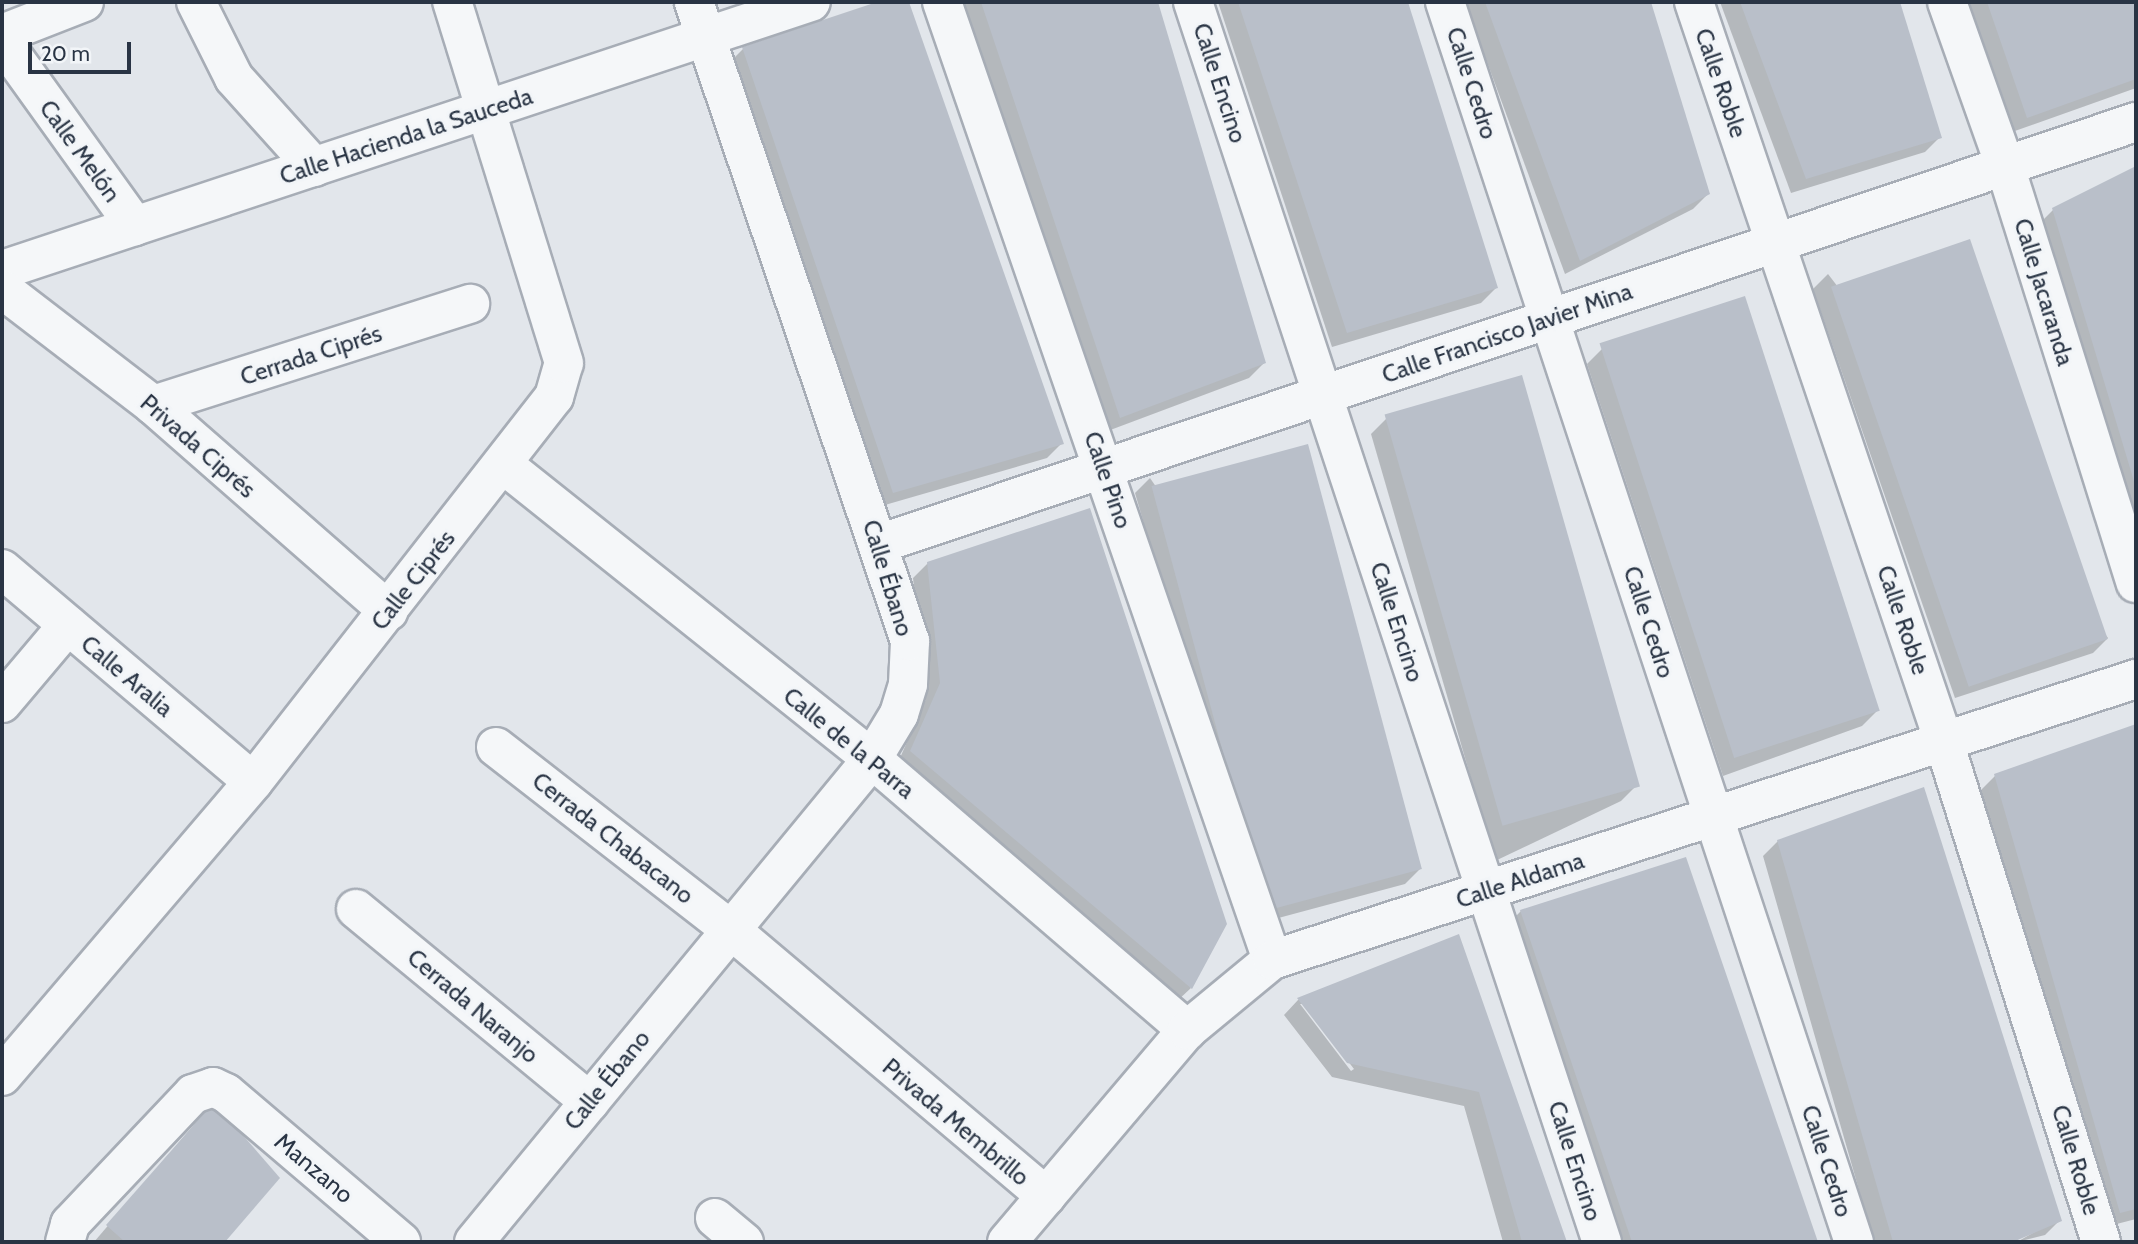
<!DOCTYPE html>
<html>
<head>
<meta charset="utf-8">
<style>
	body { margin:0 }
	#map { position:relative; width:2138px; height:1244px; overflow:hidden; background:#e2e6eb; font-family:Cabin,sans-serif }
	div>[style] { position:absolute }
	.shadow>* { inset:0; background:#0003 }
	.building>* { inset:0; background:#b9bfc9; transform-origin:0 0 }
	.roads { filter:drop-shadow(2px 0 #a7adb6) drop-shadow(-2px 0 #a7adb6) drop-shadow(0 2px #a7adb6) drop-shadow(0 -2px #a7adb6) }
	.minor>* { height:38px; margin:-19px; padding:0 19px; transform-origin:19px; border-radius:19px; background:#f5f7f9 }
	span { translate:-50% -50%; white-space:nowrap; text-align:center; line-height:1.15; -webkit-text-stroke:6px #f2f5f8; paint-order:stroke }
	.street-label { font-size:24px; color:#293444 }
	.frame { position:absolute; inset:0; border:4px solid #293444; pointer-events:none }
	.scale { position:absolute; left:28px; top:42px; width:103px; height:32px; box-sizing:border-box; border:4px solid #293444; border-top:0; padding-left:9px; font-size:21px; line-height:24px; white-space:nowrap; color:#293444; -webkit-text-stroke:5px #f2f5f8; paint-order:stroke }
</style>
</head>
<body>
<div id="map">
	<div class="shadow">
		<div style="clip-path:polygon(883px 2px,907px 2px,1062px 443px,1047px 458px,878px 507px,728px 64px,743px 49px)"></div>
		<div style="clip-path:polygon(964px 2px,1156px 2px,1264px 363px,1249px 378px,1105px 432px)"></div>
		<div style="clip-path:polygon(1218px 2px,1406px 2px,1496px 288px,1481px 303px,1332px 347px)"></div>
		<div style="clip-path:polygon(1465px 2px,1649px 2px,1708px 194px,1693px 209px,1565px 274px)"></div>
		<div style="clip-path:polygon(1720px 2px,1898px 2px,1940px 137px,1925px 152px,1791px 193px)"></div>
		<div style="clip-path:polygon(1967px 2px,2136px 2px,2136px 88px,2012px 132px)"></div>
		<div style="clip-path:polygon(2136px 168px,2136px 553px,2038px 225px,2053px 210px)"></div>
		<div style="clip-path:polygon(1828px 274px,2108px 638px,2093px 653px,1955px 698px,1813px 289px)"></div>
		<div style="clip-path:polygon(1602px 349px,1877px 711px,1862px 726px,1723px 776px,1587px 364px)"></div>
		<div style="clip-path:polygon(1386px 419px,1636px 786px,1621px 801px,1495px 861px,1371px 434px)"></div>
		<div style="clip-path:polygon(1150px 478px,1420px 869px,1405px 884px,1260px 923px,1135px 493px)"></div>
		<div style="clip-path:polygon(928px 563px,1191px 988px,1176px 1002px,896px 767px,926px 699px,913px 578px)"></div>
		<div style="clip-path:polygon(2136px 726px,2136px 1219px,2105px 1227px,1980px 791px,1995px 776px)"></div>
		<div style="clip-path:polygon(1778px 841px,2060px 1220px,2045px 1235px,2017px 1242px,2045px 1226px,2008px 1242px,1874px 1242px,1763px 856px)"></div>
		<div style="clip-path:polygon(1685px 859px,1816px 1242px,1613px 1242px,1506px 926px,1521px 911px)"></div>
		<div style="clip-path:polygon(evenodd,1458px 937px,1565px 1242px,1503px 1242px,1464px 1106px,1332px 1077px,1284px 1015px,1298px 1000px,1458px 937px,1300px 1004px,1304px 1004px,1354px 1069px,1351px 1071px,1300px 1004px)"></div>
		<div style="clip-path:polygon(199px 1119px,278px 1178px,222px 1242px,94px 1242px)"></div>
	</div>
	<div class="building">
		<div style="clip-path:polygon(877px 2px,909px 2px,1064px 444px,893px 493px,742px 47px)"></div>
		<div style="clip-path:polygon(981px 2px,1158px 2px,1266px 363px,1120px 418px)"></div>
		<div style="clip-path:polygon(1238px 2px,1408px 2px,1498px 288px,1347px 333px)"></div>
		<div style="clip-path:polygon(1485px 2px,1651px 2px,1710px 194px,1580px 261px)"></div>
		<div style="clip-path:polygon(1740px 2px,1900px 2px,1942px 138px,1806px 179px)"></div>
		<div style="clip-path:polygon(1987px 2px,2136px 2px,2136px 79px,2027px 118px)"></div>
		<div style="clip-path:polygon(2136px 166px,2136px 488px,2052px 208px)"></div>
		<div style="left:1970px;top:239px;width:423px;height:147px;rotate:71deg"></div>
		<div style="left:1745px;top:296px;width:436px;height:153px;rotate:72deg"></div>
		<div style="left:1522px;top:375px;width:428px;height:143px;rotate:74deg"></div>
		<div style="left:1308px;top:444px;width:440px;height:162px;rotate:75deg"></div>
		<div style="clip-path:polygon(1090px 508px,1227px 924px,1192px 989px,910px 751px,940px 683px,927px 562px)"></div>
		<div style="clip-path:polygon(2136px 724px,2136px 1209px,2120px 1213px,1994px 774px)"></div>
		<div style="clip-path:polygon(1924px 787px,2062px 1221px,2013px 1242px,1893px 1242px,1777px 840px)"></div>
		<div style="clip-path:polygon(1686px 857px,1818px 1242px,1632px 1242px,1520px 910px)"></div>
		<div style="clip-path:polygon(1459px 934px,1567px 1242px,1522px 1242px,1479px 1092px,1347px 1063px,1297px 998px)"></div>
		<div style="clip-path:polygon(214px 1102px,280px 1178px,225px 1242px,125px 1242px,106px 1225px)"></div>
	</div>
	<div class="roads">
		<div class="minor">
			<div style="left:196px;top:2px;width:85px;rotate:63.4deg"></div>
			<div style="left:234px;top:78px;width:120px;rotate:48deg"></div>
			<div style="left:942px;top:2px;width:1013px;rotate:70.99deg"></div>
			<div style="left:1193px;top:2px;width:1306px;rotate:71.75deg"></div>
			<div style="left:1445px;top:2px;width:1306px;rotate:71.75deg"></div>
			<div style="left:1694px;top:2px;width:781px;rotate:71.33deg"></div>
			<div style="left:1944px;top:742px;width:524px;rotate:72.57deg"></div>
			<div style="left:1947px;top:2px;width:174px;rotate:70.5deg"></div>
			<div style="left:2005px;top:166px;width:437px;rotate:72.6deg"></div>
			<div style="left:2px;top:34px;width:88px;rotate:-21.3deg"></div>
			<div style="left:2px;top:41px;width:228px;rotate:54.3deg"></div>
			<div style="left:2px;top:270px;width:852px;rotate:-18.33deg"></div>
			<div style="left:2px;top:289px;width:190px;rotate:37.5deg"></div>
			<div style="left:153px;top:405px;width:313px;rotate:41.2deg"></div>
			<div style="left:153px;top:405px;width:333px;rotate:-17.7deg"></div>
			<div style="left:504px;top:465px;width:471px;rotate:38.6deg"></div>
			<div style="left:872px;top:759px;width:416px;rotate:40.7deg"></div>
			<div style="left:879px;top:544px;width:1326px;rotate:-18.56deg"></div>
			<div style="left:2px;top:569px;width:329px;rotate:40.3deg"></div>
			<div style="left:2px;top:703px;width:102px;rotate:-49.8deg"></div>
			<div style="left:496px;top:747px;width:296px;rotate:37.9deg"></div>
			<div style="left:730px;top:929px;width:414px;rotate:40.2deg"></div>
			<div style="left:356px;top:909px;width:303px;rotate:39.5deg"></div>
			<div style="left:2px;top:1076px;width:387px;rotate:-49.5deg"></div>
			<div style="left:253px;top:782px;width:489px;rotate:-52deg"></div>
			<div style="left:554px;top:397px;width:35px;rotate:-74deg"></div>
			<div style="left:564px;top:363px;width:378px;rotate:-107.2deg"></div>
			<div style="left:715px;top:1218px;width:38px;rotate:40deg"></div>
			<div style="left:65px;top:1242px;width:19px;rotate:-74deg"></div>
			<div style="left:70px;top:1224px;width:179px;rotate:-46.6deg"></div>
			<div style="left:193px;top:1094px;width:21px;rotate:-19deg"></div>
			<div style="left:213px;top:1087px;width:14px;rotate:25deg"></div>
			<div style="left:226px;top:1093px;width:230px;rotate:40.4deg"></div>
			<div style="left:474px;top:1242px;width:626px;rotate:-50.51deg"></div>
			<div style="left:872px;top:759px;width:52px;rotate:-59deg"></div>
			<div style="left:899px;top:714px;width:31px;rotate:-73deg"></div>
			<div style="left:908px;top:684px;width:43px;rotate:-87.3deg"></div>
			<div style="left:910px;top:641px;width:675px;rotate:-108.68deg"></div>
			<div style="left:1007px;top:1242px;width:278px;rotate:-49.7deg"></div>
			<div style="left:1187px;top:1030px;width:110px;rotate:-39.5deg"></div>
			<div style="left:1272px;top:960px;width:909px;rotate:-18.02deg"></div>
		</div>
	</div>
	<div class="street-label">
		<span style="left:1220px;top:83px;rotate:72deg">Calle Encino</span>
		<span style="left:1472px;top:83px;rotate:72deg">Calle Cedro</span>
		<span style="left:1721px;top:83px;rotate:71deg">Calle Roble</span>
		<span style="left:406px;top:136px;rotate:-18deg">Calle Hacienda la Sauceda</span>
		<span style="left:80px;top:151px;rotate:54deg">Calle Melón</span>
		<span style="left:2044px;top:292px;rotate:73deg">Calle Jacaranda</span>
		<span style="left:1507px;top:333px;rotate:-19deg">Calle Francisco Javier Mina</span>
		<span style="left:311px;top:355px;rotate:-18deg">Cerrada Ciprés</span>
		<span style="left:198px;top:446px;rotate:41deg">Privada Ciprés</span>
		<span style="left:1108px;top:480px;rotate:71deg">Calle Pino</span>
		<span style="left:888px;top:578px;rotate:73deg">Calle Ébano</span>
		<span style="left:413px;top:580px;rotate:-52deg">Calle Ciprés</span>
		<span style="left:1903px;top:620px;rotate:71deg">Calle Roble</span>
		<span style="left:1397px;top:622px;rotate:72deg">Calle Encino</span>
		<span style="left:1649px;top:622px;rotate:72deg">Calle Cedro</span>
		<span style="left:127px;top:676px;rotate:40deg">Calle Aralia</span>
		<span style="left:849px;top:743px;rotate:39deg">Calle de la Parra</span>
		<span style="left:613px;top:838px;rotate:38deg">Cerrada Chabacano</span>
		<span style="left:1520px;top:880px;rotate:-18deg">Calle Aldama</span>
		<span style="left:473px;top:1006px;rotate:40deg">Cerrada Naranjo</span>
		<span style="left:607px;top:1080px;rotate:-51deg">Calle Ébano</span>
		<span style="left:956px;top:1122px;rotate:40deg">Privada Membrillo</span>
		<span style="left:2076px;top:1160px;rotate:73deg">Calle Roble</span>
		<span style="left:1575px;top:1161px;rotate:72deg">Calle Encino</span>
		<span style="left:1827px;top:1161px;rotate:72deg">Calle Cedro</span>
		<span style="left:314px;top:1168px;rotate:40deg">Manzano</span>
	</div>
	<div class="frame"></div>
	<div class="scale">20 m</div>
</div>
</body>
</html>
